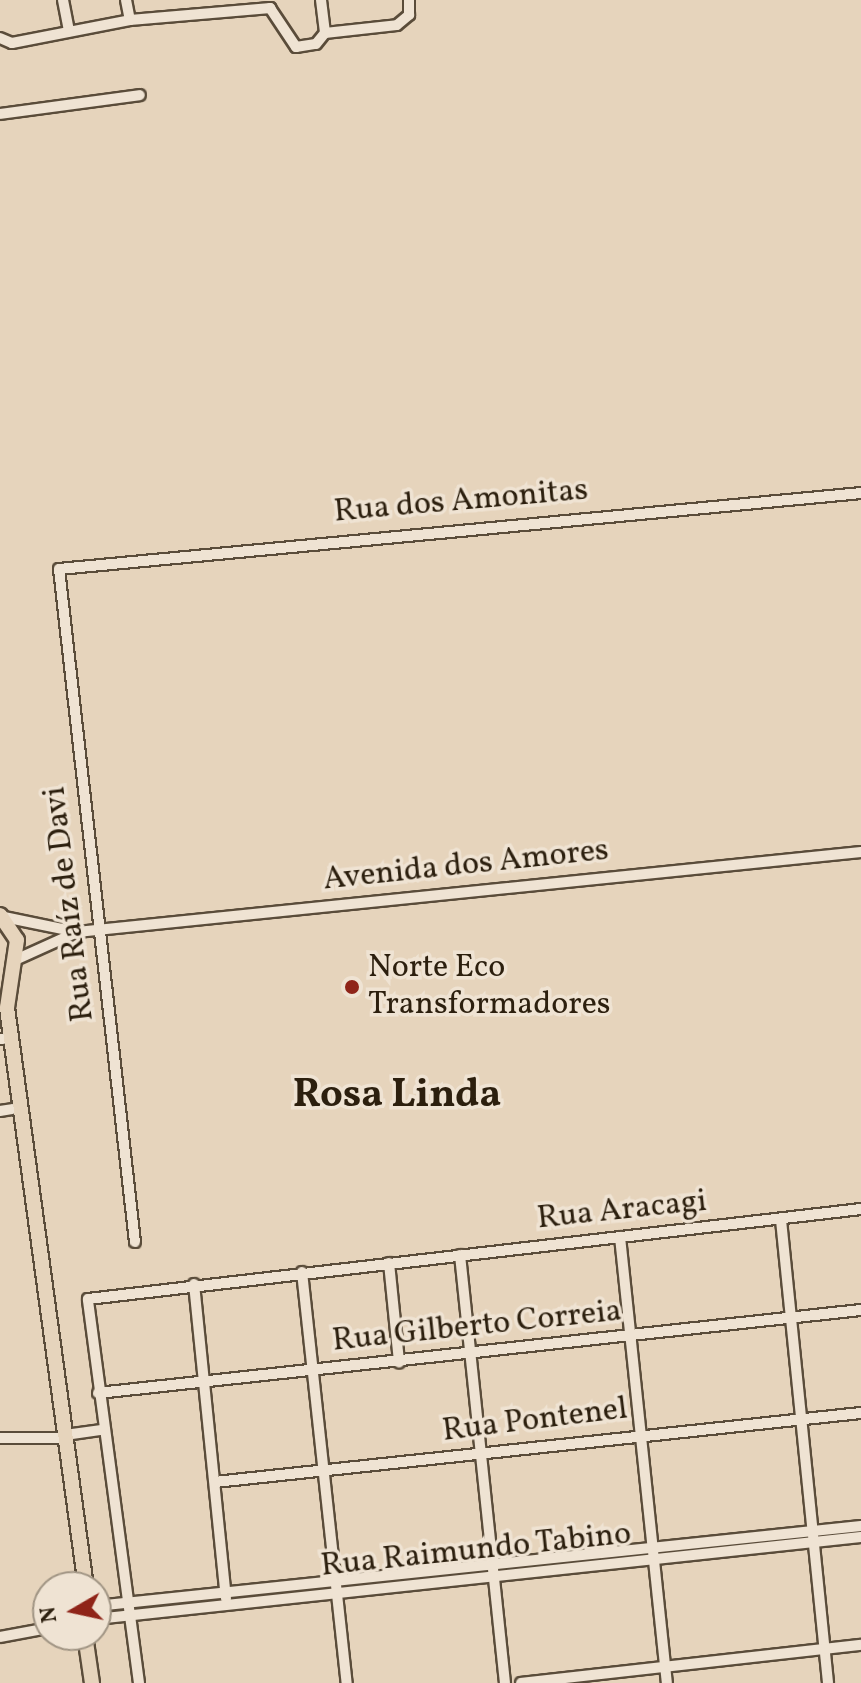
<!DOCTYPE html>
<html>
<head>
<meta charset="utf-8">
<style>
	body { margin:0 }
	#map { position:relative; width:861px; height:1683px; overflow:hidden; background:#e6d4bc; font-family:Vollkorn,serif }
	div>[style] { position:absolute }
	.roads { filter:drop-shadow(2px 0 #5a4c3a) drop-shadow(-2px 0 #5a4c3a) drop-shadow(0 2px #5a4c3a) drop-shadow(0 -2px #5a4c3a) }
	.minor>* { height:10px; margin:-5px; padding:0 5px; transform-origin:5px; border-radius:5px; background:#efe3d3 }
	.highway>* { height:14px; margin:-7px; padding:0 7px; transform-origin:7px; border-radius:7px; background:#e6d4bc }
	.dots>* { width:22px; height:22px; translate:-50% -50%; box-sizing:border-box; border:4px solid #efe3d3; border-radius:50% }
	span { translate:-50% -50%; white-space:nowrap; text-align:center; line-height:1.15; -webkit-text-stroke:7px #efe3d3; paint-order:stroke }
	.street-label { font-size:32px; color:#2c1f0e }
	.poi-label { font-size:32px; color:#2c1f0e }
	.left { translate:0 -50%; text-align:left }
	.district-label { font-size:40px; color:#2c1f0e; font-weight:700 }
	.north { position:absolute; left:32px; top:1571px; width:80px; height:80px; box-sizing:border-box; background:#efe3d3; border:2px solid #a19584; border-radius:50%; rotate:261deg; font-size:22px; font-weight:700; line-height:32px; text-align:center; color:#2c1f0e }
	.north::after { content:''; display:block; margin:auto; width:28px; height:36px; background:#8f2418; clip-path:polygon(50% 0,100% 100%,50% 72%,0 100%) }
</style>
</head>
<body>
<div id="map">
	<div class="roads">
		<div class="minor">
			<div style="left:63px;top:0;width:32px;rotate:79deg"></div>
			<div style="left:126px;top:0;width:20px;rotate:79deg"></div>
			<div style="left:321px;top:0;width:33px;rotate:83deg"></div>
			<div style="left:325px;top:33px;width:72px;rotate:-6.3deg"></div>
			<div style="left:397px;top:25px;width:16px;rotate:-40deg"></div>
			<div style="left:409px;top:15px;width:15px;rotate:-90deg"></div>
			<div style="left:0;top:38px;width:13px;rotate:23deg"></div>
			<div style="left:12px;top:43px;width:120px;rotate:-11deg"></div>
			<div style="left:130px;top:20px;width:141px;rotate:-4.9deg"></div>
			<div style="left:270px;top:8px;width:47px;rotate:56.3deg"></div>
			<div style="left:296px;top:47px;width:20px;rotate:-9deg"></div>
			<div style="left:316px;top:44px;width:14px;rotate:-51deg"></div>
			<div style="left:0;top:114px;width:141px;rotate:-7.7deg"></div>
			<div style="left:4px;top:917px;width:75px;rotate:11.6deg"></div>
			<div style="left:77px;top:932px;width:788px;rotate:-5.83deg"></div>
			<div style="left:13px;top:961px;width:68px;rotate:-24.3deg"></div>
			<div style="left:0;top:1039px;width:3px"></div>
			<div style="left:0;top:1111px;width:12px;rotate:-9deg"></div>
			<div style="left:781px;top:1220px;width:465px;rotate:84.2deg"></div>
			<div style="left:620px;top:1237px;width:448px;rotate:84deg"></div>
			<div style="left:135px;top:1242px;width:677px;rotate:-96.44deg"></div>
			<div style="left:59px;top:569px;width:806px;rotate:-5.41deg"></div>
			<div style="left:460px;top:1255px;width:430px;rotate:84deg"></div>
			<div style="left:389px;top:1263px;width:100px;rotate:84.2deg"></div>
			<div style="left:302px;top:1272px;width:413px;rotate:83.8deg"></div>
			<div style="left:194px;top:1284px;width:316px;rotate:84.2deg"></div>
			<div style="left:98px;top:1393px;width:768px;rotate:-6.21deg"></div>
			<div style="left:65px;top:1435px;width:37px;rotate:-8deg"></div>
			<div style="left:0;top:1438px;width:59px"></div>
			<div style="left:215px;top:1482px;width:650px;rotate:-6.1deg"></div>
			<div style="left:96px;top:1606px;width:769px;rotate:-5.97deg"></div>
			<div style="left:96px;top:1619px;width:769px;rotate:-6.12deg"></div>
			<div style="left:0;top:1637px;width:49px;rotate:-10.6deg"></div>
			<div style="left:139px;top:1683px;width:387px;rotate:-97.6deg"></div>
			<div style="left:88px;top:1299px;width:778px;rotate:-6.64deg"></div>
			<div style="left:521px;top:1683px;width:342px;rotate:-6.4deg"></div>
		</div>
		<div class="highway">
			<div style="left:0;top:915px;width:30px;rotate:56deg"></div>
			<div style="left:17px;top:940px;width:69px;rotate:98.4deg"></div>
			<div style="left:7px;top:1008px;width:584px;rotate:82.23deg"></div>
			<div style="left:85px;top:1635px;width:49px;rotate:81.7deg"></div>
		</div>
	</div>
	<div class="dots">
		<div style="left:352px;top:987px;background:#8f2418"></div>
	</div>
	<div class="street-label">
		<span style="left:461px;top:502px;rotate:-5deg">Rua dos Amonitas</span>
		<span style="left:466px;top:866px;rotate:-6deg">Avenida dos Amores</span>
		<span style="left:70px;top:904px;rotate:-97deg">Rua Raíz de Davi</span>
		<span style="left:622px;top:1211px;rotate:-6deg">Rua Aracagi</span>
		<span style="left:477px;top:1327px;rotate:-6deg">Rua Gilberto Correia</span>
		<span style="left:535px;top:1421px;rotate:-7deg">Rua Pontenel</span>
		<span style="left:476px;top:1551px;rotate:-6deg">Rua Raimundo Tabino</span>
	</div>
	<div class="poi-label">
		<span class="left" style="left:368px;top:987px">Norte Eco<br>Transformadores</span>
	</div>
	<div class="district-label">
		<span style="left:397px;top:1096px">Rosa Linda</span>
	</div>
	<div class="north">N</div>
</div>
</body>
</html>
